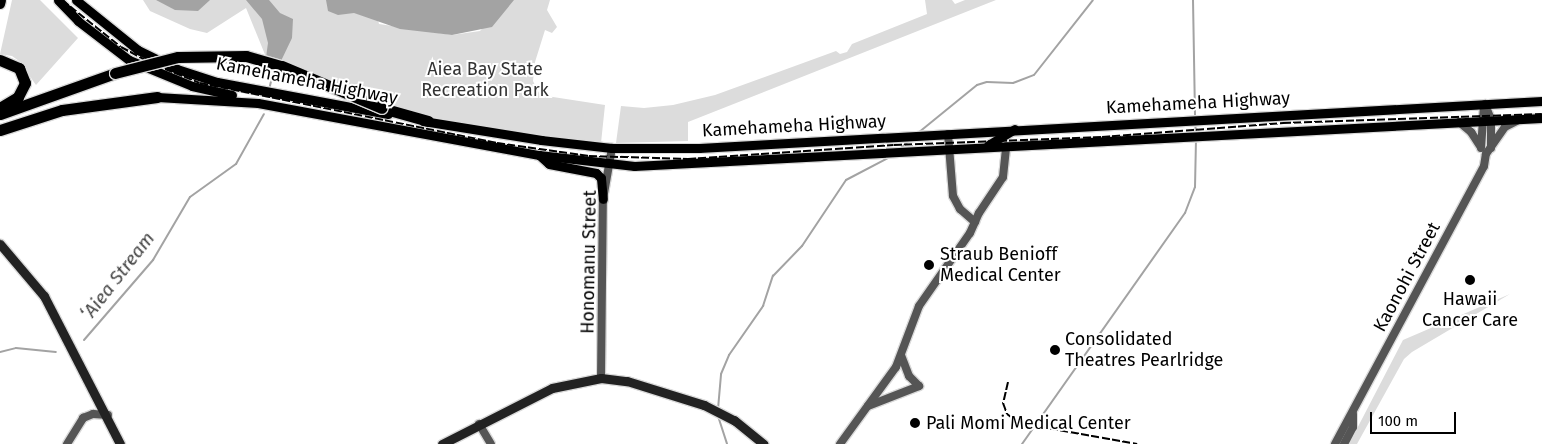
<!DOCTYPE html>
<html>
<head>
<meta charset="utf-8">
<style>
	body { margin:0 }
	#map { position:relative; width:1542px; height:444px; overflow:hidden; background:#fff; font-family:"Fira Sans",sans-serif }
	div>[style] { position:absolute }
	.green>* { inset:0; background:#dcdcdc }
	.water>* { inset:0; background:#a3a3a3 }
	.stream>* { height:2px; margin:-1px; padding:0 1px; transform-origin:1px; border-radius:1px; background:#a3a3a3 }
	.roads { filter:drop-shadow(1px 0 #dbdbdb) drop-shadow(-1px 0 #dbdbdb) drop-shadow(0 1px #dbdbdb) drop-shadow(0 -1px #dbdbdb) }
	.tertiary>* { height:8px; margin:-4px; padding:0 4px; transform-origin:4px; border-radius:4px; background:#555 }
	.secondary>* { height:9px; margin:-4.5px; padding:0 4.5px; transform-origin:4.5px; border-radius:4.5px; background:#222 }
	.primary>* { height:9px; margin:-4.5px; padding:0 4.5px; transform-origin:4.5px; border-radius:4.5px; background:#000 }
	.motorway>* { height:11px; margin:-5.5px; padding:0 5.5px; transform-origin:5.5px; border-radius:5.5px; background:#000 }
	.rail>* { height:2px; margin-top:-1px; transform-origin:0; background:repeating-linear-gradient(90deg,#000 0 8px,transparent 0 10.5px) }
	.bridges { filter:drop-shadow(1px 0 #dbdbdb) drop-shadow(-1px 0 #dbdbdb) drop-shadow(0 1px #dbdbdb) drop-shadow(0 -1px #dbdbdb) }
	.motorway-bridge>* { height:11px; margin:-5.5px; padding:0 5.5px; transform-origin:5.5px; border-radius:5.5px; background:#000 }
	.dots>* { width:14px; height:14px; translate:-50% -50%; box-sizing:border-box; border:2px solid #fff; border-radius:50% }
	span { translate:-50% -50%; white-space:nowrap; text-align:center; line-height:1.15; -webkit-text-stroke:4px #fff; paint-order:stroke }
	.park-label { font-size:18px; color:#333 }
	.street-label { font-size:18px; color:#000 }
	.poi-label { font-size:18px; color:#000 }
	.left { translate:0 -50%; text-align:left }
	.water-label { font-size:19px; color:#444; font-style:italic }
	.scale { position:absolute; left:1370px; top:412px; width:86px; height:22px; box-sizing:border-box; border:2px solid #000; border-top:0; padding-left:6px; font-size:15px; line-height:18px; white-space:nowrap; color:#000; -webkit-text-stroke:4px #fff; paint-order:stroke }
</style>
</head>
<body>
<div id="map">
	<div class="green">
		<div style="clip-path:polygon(12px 0,40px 0,78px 38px,36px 85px,19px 61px,12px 56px,0 54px)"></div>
		<div style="clip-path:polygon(143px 0,253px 0,272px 28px,266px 57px,246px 8px,207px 33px,190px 29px,150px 11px)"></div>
		<div style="clip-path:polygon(267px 0,332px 0,377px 16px,379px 24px,452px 35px,480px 31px,509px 0,550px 0,547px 10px,557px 27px,552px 33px,545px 30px,535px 62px,533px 81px,540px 95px,605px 105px,601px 143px,485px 129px,410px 112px,270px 56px)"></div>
		<div style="clip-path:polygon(925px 0,952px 0,955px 4px,965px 0,996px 0,688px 122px,688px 141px,616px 143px,621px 106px,644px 108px,673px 105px,715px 95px,836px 51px,840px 54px,847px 52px,852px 44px,927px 14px)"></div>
		<div style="clip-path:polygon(1510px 294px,1412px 352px,1404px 359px,1357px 444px,1349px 444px,1403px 340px)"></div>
	</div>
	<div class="water">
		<div style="clip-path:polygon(156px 0,210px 0,198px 11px,175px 10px)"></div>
		<div style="clip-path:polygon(246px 0,269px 0,280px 13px,293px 19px,292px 38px,281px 61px,266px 57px,268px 43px,262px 19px)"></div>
		<div style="clip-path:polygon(326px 0,514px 0,492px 27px,452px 35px,400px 29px,354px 13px,338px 15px,328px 11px)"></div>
	</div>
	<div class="stream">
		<div style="left:1193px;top:0;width:118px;rotate:89deg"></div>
		<div style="left:269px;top:90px;width:23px;rotate:-77deg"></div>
		<div style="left:1195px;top:122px;width:11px;rotate:85deg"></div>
		<div style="left:918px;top:133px;width:76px;rotate:-39.1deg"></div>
		<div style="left:977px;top:85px;width:10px;rotate:-17deg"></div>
		<div style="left:987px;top:82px;width:26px;rotate:2deg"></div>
		<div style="left:1013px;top:83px;width:22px;rotate:-21deg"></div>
		<div style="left:1034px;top:75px;width:95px;rotate:-51.8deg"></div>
		<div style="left:901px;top:148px;width:13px;rotate:-42deg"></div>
		<div style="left:84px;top:340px;width:106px;rotate:-49.2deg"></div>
		<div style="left:153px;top:260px;width:73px;rotate:-59.6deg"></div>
		<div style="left:190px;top:197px;width:57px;rotate:-35.7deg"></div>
		<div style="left:236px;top:164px;width:57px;rotate:-60.8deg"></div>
		<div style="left:0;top:352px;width:16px;rotate:-14deg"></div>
		<div style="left:16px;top:348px;width:40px;rotate:5.7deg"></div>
		<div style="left:718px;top:409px;width:35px;rotate:-85deg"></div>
		<div style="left:721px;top:374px;width:21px;rotate:-67deg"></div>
		<div style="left:729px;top:355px;width:60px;rotate:-55.2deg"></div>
		<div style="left:763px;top:306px;width:32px;rotate:-72deg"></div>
		<div style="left:773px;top:276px;width:42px;rotate:-46deg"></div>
		<div style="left:802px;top:246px;width:79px;rotate:-56.3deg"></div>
		<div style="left:846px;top:180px;width:52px;rotate:-27.6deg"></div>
		<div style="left:718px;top:416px;width:29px;rotate:72deg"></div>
		<div style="left:1022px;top:444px;width:283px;rotate:-54.8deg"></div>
		<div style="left:1185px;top:213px;width:28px;rotate:-69deg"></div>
		<div style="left:1195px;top:187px;width:47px;rotate:-88.8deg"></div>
	</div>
	<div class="roads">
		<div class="tertiary">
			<div style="left:1485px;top:104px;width:17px;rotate:69deg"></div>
			<div style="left:1491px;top:120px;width:28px;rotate:90deg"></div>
			<div style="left:1459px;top:122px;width:16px;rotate:40deg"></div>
			<div style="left:1471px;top:132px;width:17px;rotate:57deg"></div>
			<div style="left:948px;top:134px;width:62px;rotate:85.4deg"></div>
			<div style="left:953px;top:196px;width:15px;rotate:62deg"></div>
			<div style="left:960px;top:209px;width:20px;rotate:41deg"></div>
			<div style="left:1481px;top:148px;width:43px;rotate:-86deg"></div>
			<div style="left:601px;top:378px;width:179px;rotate:-89.4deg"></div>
			<div style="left:603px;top:199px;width:52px;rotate:-80deg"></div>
			<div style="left:868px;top:406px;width:55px;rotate:-21.4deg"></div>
			<div style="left:919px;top:386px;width:14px;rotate:-135deg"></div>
			<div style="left:909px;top:376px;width:22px;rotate:-111deg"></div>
			<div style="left:479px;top:424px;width:23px;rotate:59deg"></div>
			<div style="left:67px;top:444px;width:31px;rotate:-58deg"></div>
			<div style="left:83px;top:418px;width:11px;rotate:-22deg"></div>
			<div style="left:93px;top:414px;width:15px;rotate:4deg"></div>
			<div style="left:840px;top:444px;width:95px;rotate:-54deg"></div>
			<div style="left:896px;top:367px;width:65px;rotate:-69.3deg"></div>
			<div style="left:919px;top:306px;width:89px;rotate:-55.1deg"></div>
			<div style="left:970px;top:233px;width:22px;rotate:-66deg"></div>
			<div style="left:979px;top:213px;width:43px;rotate:-56.3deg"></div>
			<div style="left:1003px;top:177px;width:31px;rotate:-84deg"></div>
			<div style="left:1335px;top:444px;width:315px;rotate:-61.8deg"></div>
			<div style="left:1484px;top:166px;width:12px;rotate:-81deg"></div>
			<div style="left:1486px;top:154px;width:33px;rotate:-55deg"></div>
			<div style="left:1505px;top:127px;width:16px;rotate:-27deg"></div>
			<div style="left:1344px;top:444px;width:19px;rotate:-62deg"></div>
			<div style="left:1353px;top:427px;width:13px;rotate:-90deg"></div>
		</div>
		<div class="secondary">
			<div style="left:0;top:244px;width:68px;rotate:49.8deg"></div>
			<div style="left:44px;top:296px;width:166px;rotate:62.8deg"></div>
			<div style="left:442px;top:444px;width:123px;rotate:-27deg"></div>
			<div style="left:552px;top:388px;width:50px;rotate:-11.5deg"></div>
			<div style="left:601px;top:378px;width:26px;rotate:7deg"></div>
			<div style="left:627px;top:381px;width:81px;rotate:17.3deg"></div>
			<div style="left:704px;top:405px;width:34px;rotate:27deg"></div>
			<div style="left:734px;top:420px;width:38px;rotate:39deg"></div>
		</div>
		<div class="primary">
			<div style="left:58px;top:0;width:29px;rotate:46deg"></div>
			<div style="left:78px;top:21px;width:64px;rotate:37.4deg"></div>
			<div style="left:129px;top:60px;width:68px;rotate:22.4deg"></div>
			<div style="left:192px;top:86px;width:41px;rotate:12.7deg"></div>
			<div style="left:76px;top:0;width:80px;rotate:38.9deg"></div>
			<div style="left:138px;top:50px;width:43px;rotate:26deg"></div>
			<div style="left:177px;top:69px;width:42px;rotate:18deg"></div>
			<div style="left:217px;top:82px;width:174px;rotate:10.6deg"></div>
			<div style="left:0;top:4px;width:4px;rotate:-76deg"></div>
			<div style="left:157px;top:97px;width:101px;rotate:3.4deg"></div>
			<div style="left:258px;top:103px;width:286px;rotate:10.5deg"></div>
			<div style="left:539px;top:155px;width:96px;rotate:6.6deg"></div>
			<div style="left:634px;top:166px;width:909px;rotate:-3.03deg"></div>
			<div style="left:423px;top:121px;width:120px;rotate:9.1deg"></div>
			<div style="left:541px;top:140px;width:71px;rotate:6.4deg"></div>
			<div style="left:612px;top:148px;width:87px"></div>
			<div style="left:699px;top:148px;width:844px;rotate:-3.19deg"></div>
			<div style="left:988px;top:145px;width:31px;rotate:-31deg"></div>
			<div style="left:539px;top:155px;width:13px;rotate:42deg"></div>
			<div style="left:549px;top:164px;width:48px;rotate:10.8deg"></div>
			<div style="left:596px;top:173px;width:7px;rotate:45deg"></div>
			<div style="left:601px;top:178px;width:21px;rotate:85deg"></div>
		</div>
		<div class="motorway">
			<div style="left:0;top:60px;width:21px;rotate:23deg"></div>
			<div style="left:19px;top:68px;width:16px;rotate:68deg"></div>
			<div style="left:25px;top:83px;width:16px;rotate:117deg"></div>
			<div style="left:18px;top:97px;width:21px;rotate:149deg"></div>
			<div style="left:382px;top:108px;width:48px;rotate:15.8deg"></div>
			<div style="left:0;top:114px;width:122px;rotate:-19.6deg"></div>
			<div style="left:0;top:130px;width:65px;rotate:-17.9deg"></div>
			<div style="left:62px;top:110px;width:96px;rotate:-7.8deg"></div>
		</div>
	</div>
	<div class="rail">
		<div style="left:62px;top:0;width:75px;rotate:38.5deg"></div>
		<div style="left:121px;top:47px;width:38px;rotate:28deg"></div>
		<div style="left:155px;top:65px;width:48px;rotate:21.8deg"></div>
		<div style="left:200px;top:83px;width:303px;rotate:11.4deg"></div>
		<div style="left:497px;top:143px;width:93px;rotate:8deg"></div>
		<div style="left:589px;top:156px;width:99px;rotate:1.7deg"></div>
		<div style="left:688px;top:159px;width:206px;rotate:-3.9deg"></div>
		<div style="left:894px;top:145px;width:208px;rotate:-2.2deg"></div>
		<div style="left:1102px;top:137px;width:182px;rotate:-4.4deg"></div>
		<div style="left:1283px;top:123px;width:259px;rotate:-2deg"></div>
		<div style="left:1008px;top:382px;width:22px;rotate:103deg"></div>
		<div style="left:1003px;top:403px;width:12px;rotate:70deg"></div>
		<div style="left:1007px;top:414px;width:15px;rotate:37deg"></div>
		<div style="left:1019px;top:423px;width:120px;rotate:10.1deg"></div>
	</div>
	<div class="bridges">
		<div class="motorway-bridge">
			<div style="left:115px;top:73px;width:65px;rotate:-14.3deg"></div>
			<div style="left:178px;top:57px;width:68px;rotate:-0.8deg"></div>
			<div style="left:246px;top:56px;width:37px;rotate:16deg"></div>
			<div style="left:282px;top:66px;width:108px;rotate:22.8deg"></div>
		</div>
	</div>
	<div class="dots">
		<div style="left:929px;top:265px;background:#000"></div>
		<div style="left:1470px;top:280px;background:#000"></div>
		<div style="left:1055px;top:350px;background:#000"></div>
		<div style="left:915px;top:423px;background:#000"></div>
	</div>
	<div class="park-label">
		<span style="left:485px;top:80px">Aiea Bay State<br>Recreation Park</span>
	</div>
	<div class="street-label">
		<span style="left:307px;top:81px;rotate:11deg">Kamehameha Highway</span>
		<span style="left:1198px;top:103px;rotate:-3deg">Kamehameha Highway</span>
		<span style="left:794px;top:126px;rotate:-3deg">Kamehameha Highway</span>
		<span style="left:589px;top:262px;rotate:-89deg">Honomanu Street</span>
		<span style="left:1407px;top:277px;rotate:-62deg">Kaonohi Street</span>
	</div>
	<div class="poi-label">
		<span class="left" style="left:940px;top:265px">Straub Benioff<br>Medical Center</span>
		<span style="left:1470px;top:310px">Hawaii<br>Cancer Care</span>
		<span class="left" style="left:1065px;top:350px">Consolidated<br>Theatres Pearlridge</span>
		<span class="left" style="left:926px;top:423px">Pali Momi Medical Center</span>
	</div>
	<div class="water-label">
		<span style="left:118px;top:276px;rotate:-52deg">ʻAiea Stream</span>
	</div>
	<div class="scale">100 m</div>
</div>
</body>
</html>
